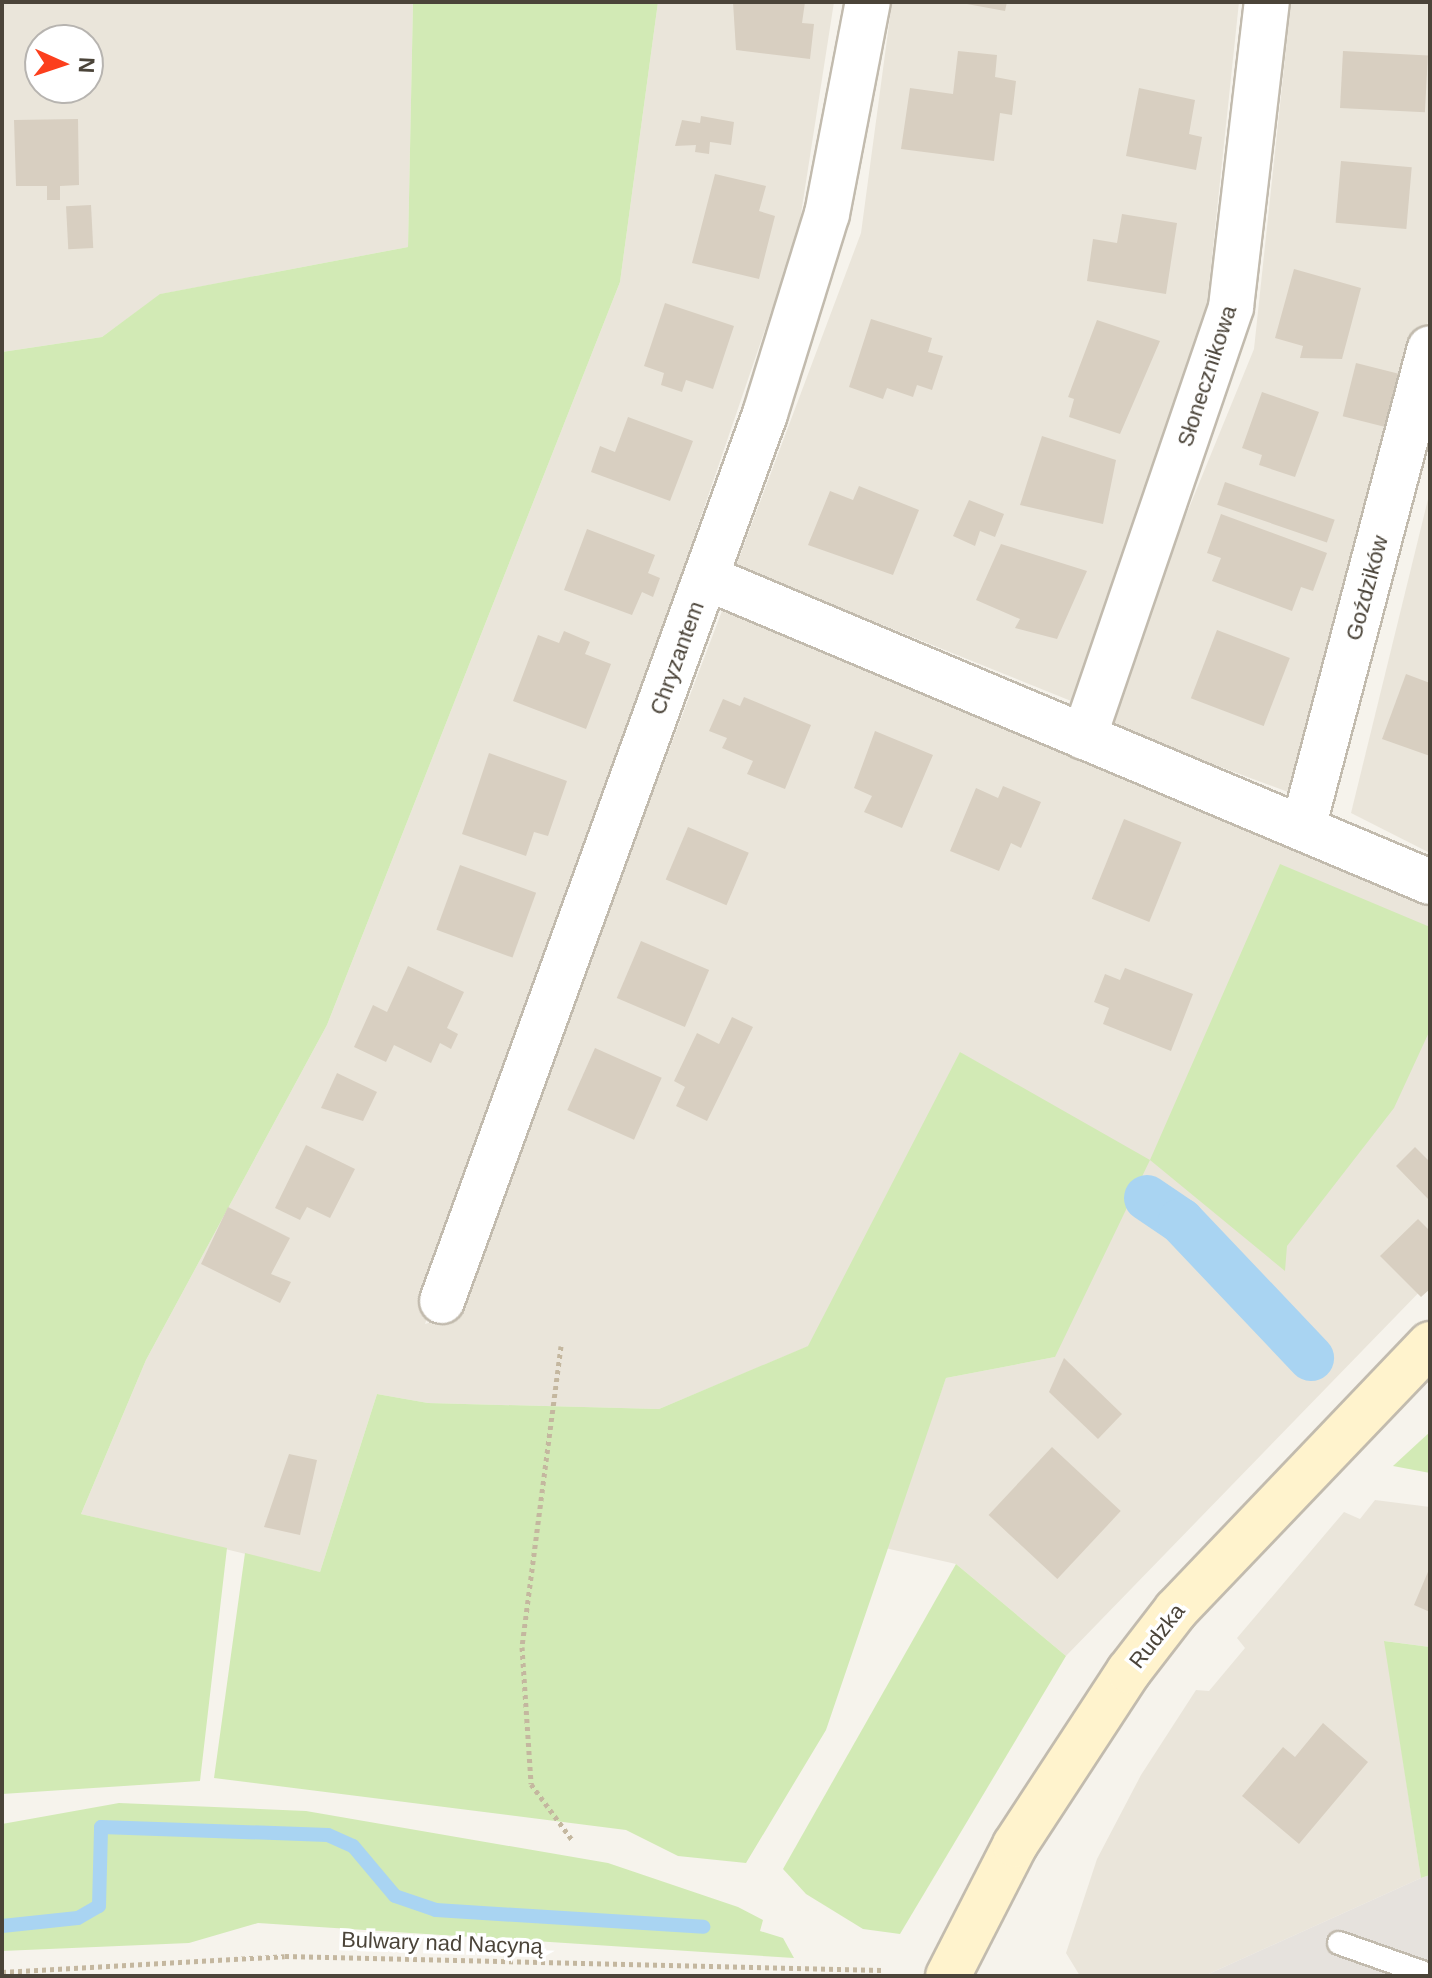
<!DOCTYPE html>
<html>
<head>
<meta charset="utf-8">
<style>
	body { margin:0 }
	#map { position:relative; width:1432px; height:1978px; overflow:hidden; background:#f6f3ec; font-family:Helvetica,sans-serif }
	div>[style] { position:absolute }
	.residential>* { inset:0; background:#eae5da }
	.industrial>* { inset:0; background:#e6e2dd }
	.green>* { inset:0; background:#d2eab5 }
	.stream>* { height:14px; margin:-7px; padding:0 7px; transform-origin:7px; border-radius:7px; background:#a9d4f2 }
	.canal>* { height:46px; margin:-23px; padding:0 23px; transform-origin:23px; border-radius:23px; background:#a9d4f2 }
	.building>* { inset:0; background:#d8cfc1; transform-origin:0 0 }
	.path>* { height:5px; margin-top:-2.5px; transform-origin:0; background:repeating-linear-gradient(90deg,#c4b79f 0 4px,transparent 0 8px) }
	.roads { filter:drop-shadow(2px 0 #c2bbae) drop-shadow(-2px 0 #c2bbae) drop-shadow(0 2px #c2bbae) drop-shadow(0 -2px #c2bbae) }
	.service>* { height:22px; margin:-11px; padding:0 11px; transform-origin:11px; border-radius:11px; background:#fff }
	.minor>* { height:44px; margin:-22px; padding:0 22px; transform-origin:22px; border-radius:22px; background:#fff }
	.secondary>* { height:44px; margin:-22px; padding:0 22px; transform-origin:22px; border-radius:22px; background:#fff3cd }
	span { translate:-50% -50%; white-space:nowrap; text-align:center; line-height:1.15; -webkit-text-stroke:7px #fff; paint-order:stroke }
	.street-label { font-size:22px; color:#4b4439 }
	.frame { position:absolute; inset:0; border:4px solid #4b4439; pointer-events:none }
	.north { position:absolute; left:24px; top:24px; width:80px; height:80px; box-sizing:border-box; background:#fff; border:2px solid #b7b4b0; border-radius:50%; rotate:93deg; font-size:22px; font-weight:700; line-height:32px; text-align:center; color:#4b4439 }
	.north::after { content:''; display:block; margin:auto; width:28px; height:36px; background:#fc3f1d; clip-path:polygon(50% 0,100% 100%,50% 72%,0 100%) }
</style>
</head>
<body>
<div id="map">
	<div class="residential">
		<div style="clip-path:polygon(evenodd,2px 2px,413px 2px,408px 247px,161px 294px,102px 337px,2px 352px,2px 2px,40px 40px,88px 40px,88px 88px,40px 88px,40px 40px)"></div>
		<div style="clip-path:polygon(658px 2px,834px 2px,798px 233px,425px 1324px,454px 1315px,722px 611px,1297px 833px,1430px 902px,1430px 1281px,1066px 1656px,956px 1564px,885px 1548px,946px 1378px,1055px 1357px,961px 1052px,809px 1346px,659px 1409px,428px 1403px,377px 1394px,320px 1572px,81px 1514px,146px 1360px,327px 1025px,620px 282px)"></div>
		<div style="clip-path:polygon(892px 2px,1239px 2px,1204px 333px,1081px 705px,736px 566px,861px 233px)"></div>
		<div style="clip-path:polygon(1291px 2px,1430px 2px,1430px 313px,1310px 800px,1101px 723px,1254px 349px)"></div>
		<div style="clip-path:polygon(1430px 491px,1430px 853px,1351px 813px)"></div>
		<div style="clip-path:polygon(1375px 1500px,1430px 1507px,1430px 1647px,1385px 1641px,1421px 1878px,1204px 1976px,1080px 1976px,1066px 1953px,1097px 1859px,1141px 1775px,1196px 1690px,1209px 1691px,1245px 1648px,1237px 1638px,1344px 1512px,1360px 1519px)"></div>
	</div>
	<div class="industrial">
		<div style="clip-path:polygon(1430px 1875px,1430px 1976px,1204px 1976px,1421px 1878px)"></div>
	</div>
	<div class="green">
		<div style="clip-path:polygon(413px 2px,658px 2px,620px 282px,327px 1025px,146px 1360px,81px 1514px,227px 1548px,200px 1781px,2px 1794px,2px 352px,102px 337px,160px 294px,408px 247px)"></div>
		<div style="clip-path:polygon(1280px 864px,1430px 927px,1430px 1030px,1394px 1108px,1287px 1246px,1285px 1271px,1150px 1160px,1055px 1357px,946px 1378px,826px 1730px,746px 1863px,678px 1856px,626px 1830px,214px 1778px,245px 1553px,320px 1572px,377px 1394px,428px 1403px,659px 1409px,808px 1346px,960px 1052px,1150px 1160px)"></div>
		<div style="clip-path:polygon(1430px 1432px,1430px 1473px,1393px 1466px,1419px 1442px)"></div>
		<div style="clip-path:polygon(956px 1564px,1066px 1656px,900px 1934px,863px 1929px,806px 1894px,783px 1869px)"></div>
		<div style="clip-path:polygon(1384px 1641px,1430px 1647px,1430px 1875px,1421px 1878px)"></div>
		<div style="clip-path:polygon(119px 1803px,306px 1811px,608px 1863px,738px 1907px,763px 1920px,760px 1931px,783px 1938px,794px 1958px,258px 1923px,189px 1943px,2px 1951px,2px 1824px)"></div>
		<div style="clip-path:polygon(212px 1974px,448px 1974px,492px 1976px,179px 1976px)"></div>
	</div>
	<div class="stream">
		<div style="left:2px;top:1926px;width:76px;rotate:-6deg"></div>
		<div style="left:78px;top:1918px;width:24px;rotate:-30deg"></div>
		<div style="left:99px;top:1906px;width:79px;rotate:-88.5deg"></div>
		<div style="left:101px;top:1827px;width:227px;rotate:2deg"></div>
		<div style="left:328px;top:1835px;width:27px;rotate:24deg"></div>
		<div style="left:353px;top:1846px;width:65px;rotate:50deg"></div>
		<div style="left:395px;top:1896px;width:43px;rotate:18.9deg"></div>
		<div style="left:436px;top:1910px;width:268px;rotate:3.6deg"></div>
	</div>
	<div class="canal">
		<div style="left:1147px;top:1198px;width:41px;rotate:34.1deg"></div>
		<div style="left:1181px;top:1221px;width:189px;rotate:46.5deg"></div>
	</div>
	<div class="building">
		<div style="clip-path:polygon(733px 2px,805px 2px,802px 23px,814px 24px,810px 59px,736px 50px)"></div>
		<div style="clip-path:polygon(956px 2px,1007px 2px,1005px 11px)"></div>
		<div style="clip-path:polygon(958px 51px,997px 55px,995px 77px,1016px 81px,1012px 115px,1000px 113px,994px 161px,901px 149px,910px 88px,953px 94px)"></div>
		<div style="left:1343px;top:51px;width:85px;height:57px;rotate:3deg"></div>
		<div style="clip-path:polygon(1139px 88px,1195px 100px,1189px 134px,1202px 137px,1196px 170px,1126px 156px)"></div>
		<div style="clip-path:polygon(701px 116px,734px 122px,731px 145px,710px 142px,709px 154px,695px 152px,696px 145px,675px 146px,682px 120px,700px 123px)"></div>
		<div style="clip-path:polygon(78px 119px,79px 185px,60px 186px,60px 200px,47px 200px,47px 186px,16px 186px,14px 120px)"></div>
		<div style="left:1341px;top:161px;width:71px;height:62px;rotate:5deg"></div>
		<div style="clip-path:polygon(715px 174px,766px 186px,759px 211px,775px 216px,759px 279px,692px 263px)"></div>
		<div style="left:91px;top:205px;width:43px;height:25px;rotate:87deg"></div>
		<div style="clip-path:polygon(1122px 214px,1177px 223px,1166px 294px,1087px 281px,1093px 239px,1117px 243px)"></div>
		<div style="clip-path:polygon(1294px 269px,1361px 288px,1342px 359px,1300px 358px,1303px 346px,1275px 338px)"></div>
		<div style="clip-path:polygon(665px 303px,734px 326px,713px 389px,686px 380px,682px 392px,661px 385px,664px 373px,644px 366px)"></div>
		<div style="clip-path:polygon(871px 319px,932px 338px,928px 352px,943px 356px,932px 390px,917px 385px,913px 397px,887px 388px,883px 399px,849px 387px)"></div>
		<div style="clip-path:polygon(1097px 320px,1160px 341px,1120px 434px,1069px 417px,1074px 399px,1068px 397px)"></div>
		<div style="left:1356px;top:363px;width:44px;height:55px;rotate:14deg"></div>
		<div style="clip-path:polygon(1262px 392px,1319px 412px,1295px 477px,1259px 465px,1262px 455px,1242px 448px)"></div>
		<div style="clip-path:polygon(628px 417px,693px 441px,670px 501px,591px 472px,600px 446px,615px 452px)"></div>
		<div style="clip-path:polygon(1042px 436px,1116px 460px,1103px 524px,1020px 505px)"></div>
		<div style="left:1225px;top:482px;width:116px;height:24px;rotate:19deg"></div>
		<div style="clip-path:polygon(859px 486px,919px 510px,893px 575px,808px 545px,830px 491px,853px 500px)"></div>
		<div style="clip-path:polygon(969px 500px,1004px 514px,995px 537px,980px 531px,975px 546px,953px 536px)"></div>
		<div style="clip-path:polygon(1221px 514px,1327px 553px,1313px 591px,1301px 587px,1292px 611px,1212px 581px,1221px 558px,1207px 553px)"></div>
		<div style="clip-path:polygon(587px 529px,655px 555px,648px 573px,660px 578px,653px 597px,642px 592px,632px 615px,564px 590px)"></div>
		<div style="clip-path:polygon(1001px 544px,1087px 571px,1057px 639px,1015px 628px,1020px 619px,976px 600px)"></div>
		<div style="left:1217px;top:630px;width:78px;height:73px;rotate:21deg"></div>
		<div style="clip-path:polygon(564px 631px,590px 642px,585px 654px,611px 664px,586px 729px,513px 701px,538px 635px,559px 643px)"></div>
		<div style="clip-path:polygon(1406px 674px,1430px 683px,1430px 756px,1382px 739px)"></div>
		<div style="clip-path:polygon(744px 697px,811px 725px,785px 789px,747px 774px,753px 761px,722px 748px,727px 738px,709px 731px,723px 699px,740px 706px)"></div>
		<div style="clip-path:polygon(875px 731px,933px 755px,902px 828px,864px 812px,872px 796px,854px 788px)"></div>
		<div style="clip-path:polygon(489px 753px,567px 781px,548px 836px,534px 832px,526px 856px,462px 834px)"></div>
		<div style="clip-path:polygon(1003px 786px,1041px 802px,1021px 848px,1011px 843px,999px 871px,950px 851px,976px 788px,998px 798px)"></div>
		<div style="left:1124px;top:819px;width:62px;height:86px;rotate:22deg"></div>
		<div style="left:688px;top:827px;width:66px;height:57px;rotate:23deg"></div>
		<div style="left:460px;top:865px;width:81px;height:69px;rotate:20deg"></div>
		<div style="left:641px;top:941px;width:74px;height:62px;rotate:23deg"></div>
		<div style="clip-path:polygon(408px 966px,464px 992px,447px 1028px,458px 1034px,451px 1049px,440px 1043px,431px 1063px,394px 1045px,386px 1062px,354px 1047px,373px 1005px,387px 1012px)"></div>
		<div style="clip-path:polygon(1125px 968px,1193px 994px,1171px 1051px,1103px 1024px,1109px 1008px,1094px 1002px,1105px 974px,1120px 980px)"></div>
		<div style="clip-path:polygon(732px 1017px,753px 1027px,707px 1121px,676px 1106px,685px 1087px,674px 1081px,697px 1033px,719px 1044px)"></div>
		<div style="left:595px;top:1048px;width:73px;height:68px;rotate:24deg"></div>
		<div style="clip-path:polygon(337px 1073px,377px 1092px,363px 1121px,321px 1108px)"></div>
		<div style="clip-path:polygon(306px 1145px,355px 1169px,330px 1218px,307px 1207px,300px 1220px,275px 1208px)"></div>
		<div style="clip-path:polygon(1415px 1147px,1430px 1162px,1430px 1201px,1396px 1166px)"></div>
		<div style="clip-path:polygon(228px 1207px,290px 1238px,271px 1274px,291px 1282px,280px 1303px,201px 1264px)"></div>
		<div style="clip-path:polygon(1418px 1219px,1430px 1231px,1430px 1289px,1421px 1297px,1380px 1256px)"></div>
		<div style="clip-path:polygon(1064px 1358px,1122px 1414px,1098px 1439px,1049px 1392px)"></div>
		<div style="left:1052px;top:1447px;width:94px;height:93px;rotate:43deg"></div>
		<div style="clip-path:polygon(289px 1454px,317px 1460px,300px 1535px,264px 1527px)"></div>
		<div style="clip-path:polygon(1430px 1567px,1430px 1612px,1414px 1605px)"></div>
		<div style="clip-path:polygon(1323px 1723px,1368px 1762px,1299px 1844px,1242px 1796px,1283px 1747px,1295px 1757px)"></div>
	</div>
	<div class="path">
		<div style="left:561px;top:1346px;width:304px;rotate:97.4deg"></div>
		<div style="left:522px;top:1647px;width:137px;rotate:86.2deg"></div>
		<div style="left:531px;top:1784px;width:71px;rotate:53.6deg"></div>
		<div style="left:2px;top:1972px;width:283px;rotate:-3.2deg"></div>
		<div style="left:285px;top:1956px;width:597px;rotate:1.34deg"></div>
	</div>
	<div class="roads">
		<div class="service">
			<div style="left:1339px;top:1943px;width:96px;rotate:19.4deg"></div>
		</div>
		<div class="minor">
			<div style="left:707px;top:578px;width:784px;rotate:22.81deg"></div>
			<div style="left:1084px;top:737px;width:454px;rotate:-71.1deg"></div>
			<div style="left:1231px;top:307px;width:307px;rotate:-83.3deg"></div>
			<div style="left:1303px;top:828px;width:496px;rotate:-75.2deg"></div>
			<div style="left:442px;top:1301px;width:944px;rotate:-69.99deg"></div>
			<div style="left:765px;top:414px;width:209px;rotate:-72.8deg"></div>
			<div style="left:827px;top:214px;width:216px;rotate:-79.1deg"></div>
		</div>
		<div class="secondary">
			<div style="left:948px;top:1976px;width:147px;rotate:-62.9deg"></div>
			<div style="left:1015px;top:1845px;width:208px;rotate:-56.8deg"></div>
			<div style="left:1129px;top:1671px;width:77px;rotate:-52.4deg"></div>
			<div style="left:1176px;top:1610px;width:368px;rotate:-46.3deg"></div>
		</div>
	</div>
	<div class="street-label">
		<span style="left:1207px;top:376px;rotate:-72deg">Słonecznikowa</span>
		<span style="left:1367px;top:588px;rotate:-75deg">Goździków</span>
		<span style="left:677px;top:658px;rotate:-70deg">Chryzantem</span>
		<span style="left:1157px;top:1636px;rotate:-52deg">Rudzka</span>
		<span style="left:442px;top:1943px;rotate:2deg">Bulwary nad Nacyną</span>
	</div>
	<div class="frame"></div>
	<div class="north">N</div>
</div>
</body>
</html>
